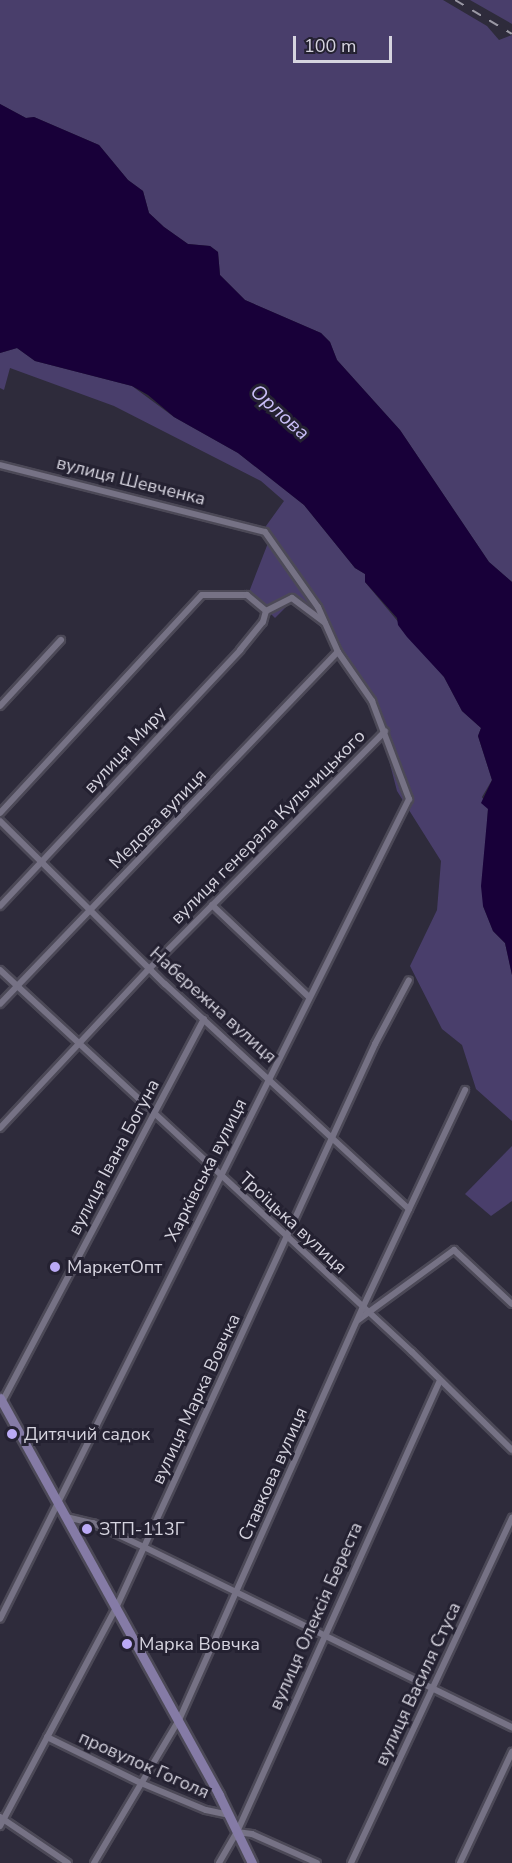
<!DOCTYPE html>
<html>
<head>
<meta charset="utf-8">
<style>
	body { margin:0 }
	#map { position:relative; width:512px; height:1863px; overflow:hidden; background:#2e2b3b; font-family:"Nunito Sans",sans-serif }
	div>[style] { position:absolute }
	.green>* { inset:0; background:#493e6b }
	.water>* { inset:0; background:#180039 }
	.roads { filter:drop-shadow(2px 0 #4c4957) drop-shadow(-2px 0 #4c4957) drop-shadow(0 2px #4c4957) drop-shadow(0 -2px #4c4957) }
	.street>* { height:6px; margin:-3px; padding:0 3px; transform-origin:3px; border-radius:3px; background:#767285 }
	.secondary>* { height:9px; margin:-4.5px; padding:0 4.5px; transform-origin:4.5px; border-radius:4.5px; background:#857ba6 }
	.rail>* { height:2px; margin-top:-1px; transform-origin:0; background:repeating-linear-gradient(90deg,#9a98a4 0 10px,transparent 0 20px) }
	.dots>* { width:16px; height:16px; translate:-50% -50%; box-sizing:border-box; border:3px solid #242131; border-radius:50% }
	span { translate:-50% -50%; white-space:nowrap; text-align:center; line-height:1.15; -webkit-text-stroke:6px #242131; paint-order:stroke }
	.street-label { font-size:18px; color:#d6d4df }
	.poi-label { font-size:18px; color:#d6d4df }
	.left { translate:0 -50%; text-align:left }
	.water-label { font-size:20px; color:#c9bef7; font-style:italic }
	.scale { position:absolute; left:293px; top:36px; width:99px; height:27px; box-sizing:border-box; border:3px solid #d6d4df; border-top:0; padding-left:8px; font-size:18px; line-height:21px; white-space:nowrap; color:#d6d4df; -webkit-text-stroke:4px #242131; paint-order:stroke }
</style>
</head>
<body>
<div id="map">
	<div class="green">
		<div style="clip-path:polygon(0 0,443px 0,487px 26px,499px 40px,512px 35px,512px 582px,489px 562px,400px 430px,337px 360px,330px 342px,321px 333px,245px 300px,220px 275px,218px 252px,210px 246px,188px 244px,164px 227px,149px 213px,143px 191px,128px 180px,99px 145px,34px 117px,26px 118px,0 104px)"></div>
		<div style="clip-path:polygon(470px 0,512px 0,512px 24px)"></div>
		<div style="clip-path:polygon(17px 348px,35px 361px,132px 386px,174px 417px,238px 453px,304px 505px,355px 568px,365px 574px,365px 582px,444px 677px,462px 711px,481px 728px,478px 736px,492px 780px,482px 797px,488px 808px,483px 906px,493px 931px,505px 943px,512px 975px,512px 1121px,476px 1089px,462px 1045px,442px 1029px,410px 966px,437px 910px,441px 861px,397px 791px,379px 722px,321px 627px,291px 602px,275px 618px,249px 592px,268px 543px,266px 526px,284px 501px,261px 481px,114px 406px,10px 368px,4px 390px,0 388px,0 353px)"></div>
		<div style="clip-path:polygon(512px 1146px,512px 1201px,491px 1216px,465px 1194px)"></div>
	</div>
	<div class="water">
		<div style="clip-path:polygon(0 104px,26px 118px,34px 117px,99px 145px,128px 180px,143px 191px,149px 213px,164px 227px,188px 244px,210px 246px,218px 252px,220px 275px,245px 300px,321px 333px,330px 342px,337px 360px,400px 430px,489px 562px,512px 582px,512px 975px,505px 943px,493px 931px,483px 906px,481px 886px,488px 809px,481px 803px,492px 780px,478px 736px,481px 728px,462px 711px,444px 677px,407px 637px,398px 625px,397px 618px,365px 582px,365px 574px,355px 568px,304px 505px,238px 453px,174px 417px,148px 395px,132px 386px,35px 361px,17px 348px,0 353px)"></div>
	</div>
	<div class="roads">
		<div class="street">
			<div style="left:0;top:465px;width:273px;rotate:14.2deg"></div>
			<div style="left:265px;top:532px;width:92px;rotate:54.8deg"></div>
			<div style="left:318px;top:607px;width:49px;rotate:66deg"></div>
			<div style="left:338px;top:652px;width:60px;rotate:55.2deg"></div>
			<div style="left:372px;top:701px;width:105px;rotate:69.3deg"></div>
			<div style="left:409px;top:799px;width:916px;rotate:116.51deg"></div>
			<div style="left:266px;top:611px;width:29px;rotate:-27deg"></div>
			<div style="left:292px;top:598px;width:41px;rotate:37.1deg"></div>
			<div style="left:0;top:706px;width:90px;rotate:-47.3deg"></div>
			<div style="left:0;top:813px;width:297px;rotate:-47.2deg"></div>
			<div style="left:202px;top:595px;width:45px"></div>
			<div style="left:247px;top:595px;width:25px;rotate:40deg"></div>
			<div style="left:0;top:821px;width:232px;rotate:44.7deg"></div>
			<div style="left:165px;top:984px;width:332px;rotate:42.7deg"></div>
			<div style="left:212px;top:905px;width:134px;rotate:43.5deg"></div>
			<div style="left:0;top:906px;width:351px;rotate:-46.8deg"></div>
			<div style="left:240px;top:650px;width:36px;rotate:-51deg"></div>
			<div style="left:263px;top:622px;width:11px;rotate:-75deg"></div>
			<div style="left:0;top:970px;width:562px;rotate:42.84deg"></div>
			<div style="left:412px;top:1352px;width:140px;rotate:44.4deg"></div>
			<div style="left:0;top:1004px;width:488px;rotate:-46.2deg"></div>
			<div style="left:0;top:1128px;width:218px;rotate:-46.9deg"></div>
			<div style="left:149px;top:969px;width:335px;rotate:-45.2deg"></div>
			<div style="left:358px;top:1320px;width:119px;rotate:-36.1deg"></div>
			<div style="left:454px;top:1250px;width:79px;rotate:43deg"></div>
			<div style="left:2px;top:1402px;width:433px;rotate:-62.2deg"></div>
			<div style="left:66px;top:1517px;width:28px;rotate:13deg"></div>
			<div style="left:93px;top:1523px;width:56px;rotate:25.2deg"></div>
			<div style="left:144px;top:1547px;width:410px;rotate:26.1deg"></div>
			<div style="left:47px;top:1737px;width:105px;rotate:26.1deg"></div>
			<div style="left:141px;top:1783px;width:70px;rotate:22.6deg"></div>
			<div style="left:206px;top:1810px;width:24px;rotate:12deg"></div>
			<div style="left:0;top:1817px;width:82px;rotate:34.1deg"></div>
			<div style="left:0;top:1826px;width:247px;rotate:-62deg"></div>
			<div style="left:116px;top:1608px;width:621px;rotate:-65.33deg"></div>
			<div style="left:375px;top:1044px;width:72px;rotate:-62deg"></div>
			<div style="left:237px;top:1832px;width:15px;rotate:8deg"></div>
			<div style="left:252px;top:1834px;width:71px;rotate:24deg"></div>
			<div style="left:94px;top:1863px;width:166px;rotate:-59.3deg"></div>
			<div style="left:179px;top:1720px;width:452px;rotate:-66deg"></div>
			<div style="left:363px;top:1307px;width:240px;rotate:-64.8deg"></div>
			<div style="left:219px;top:1863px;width:36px;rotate:-60deg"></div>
			<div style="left:237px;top:1832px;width:495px;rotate:-65.8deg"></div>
			<div style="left:351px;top:1863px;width:381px;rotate:-65deg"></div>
			<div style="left:460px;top:1863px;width:123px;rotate:-64.9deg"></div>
		</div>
		<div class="secondary">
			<div style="left:0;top:1398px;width:453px;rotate:61.1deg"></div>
			<div style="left:219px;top:1795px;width:76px;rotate:64.1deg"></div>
		</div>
	</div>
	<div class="rail">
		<div style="left:455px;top:0;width:66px;rotate:30.8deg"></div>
	</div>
	<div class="dots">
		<div style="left:55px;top:1267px;background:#bbaaf6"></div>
		<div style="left:12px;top:1434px;background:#bbaaf6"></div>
		<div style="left:87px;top:1529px;background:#bbaaf6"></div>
		<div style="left:127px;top:1644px;background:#bbaaf6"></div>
	</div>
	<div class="street-label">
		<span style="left:131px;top:481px;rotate:14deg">вулиця Шевченка</span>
		<span style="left:125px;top:750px;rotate:-47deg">вулиця Миру</span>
		<span style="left:158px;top:819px;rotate:-46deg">Медова вулиця</span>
		<span style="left:268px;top:827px;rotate:-45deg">вулиця генерала Кульчицького</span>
		<span style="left:213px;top:1005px;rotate:42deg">Набережна вулиця</span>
		<span style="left:114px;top:1157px;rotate:-62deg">вулиця Івана Богуна</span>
		<span style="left:206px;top:1170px;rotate:-63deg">Харківська вулиця</span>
		<span style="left:293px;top:1223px;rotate:43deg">Троїцька вулиця</span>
		<span style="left:196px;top:1399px;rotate:-65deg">вулиця Марка Вовчка</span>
		<span style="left:273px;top:1474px;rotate:-66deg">Ставкова вулиця</span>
		<span style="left:316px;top:1616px;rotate:-66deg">вулиця Олексія Береста</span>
		<span style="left:418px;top:1684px;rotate:-65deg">вулиця Василя Стуса</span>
		<span style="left:144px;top:1765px;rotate:24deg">провулок Гоголя</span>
	</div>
	<div class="poi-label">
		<span class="left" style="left:67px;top:1267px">МаркетОпт</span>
		<span class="left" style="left:24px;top:1434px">Дитячий садок</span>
		<span class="left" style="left:99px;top:1529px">ЗТП-113Г</span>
		<span class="left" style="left:139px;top:1644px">Марка Вовчка</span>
	</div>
	<div class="water-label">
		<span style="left:280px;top:412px;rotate:42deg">Орлова</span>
	</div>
	<div class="scale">100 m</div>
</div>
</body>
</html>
